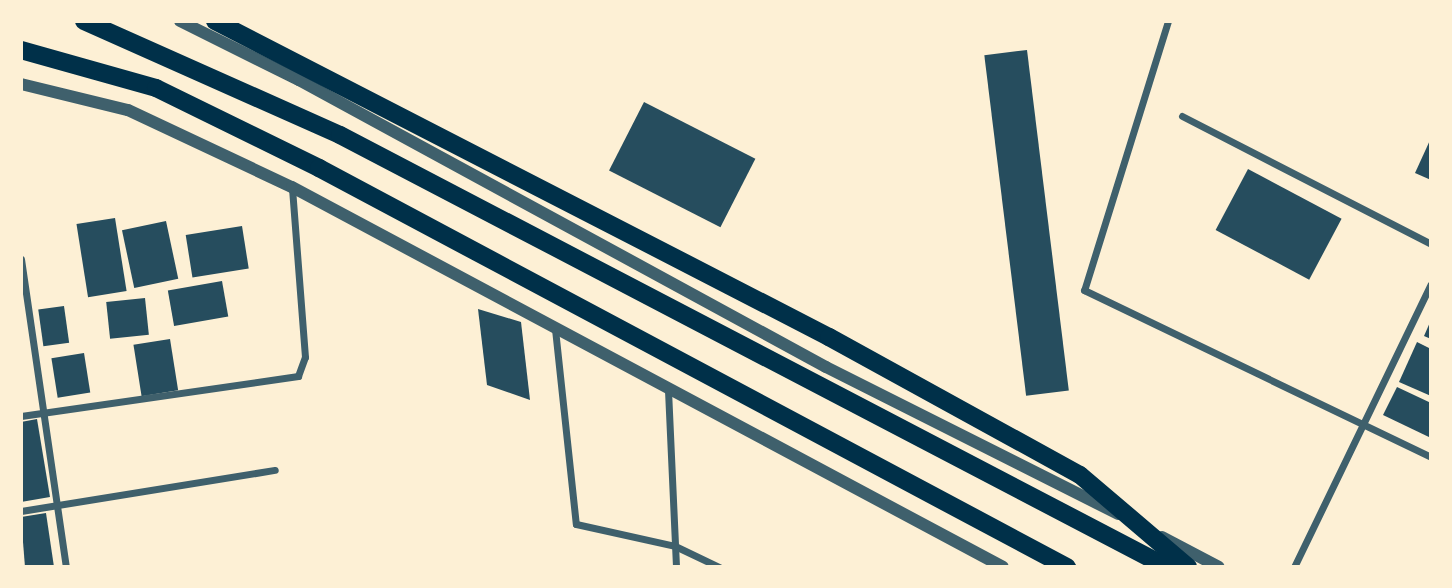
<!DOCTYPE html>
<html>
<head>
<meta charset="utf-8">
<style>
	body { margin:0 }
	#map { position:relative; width:1452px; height:588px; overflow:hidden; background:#fdf0d5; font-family:"PT Sans Narrow",sans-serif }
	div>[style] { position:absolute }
	.building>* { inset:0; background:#264d5e; transform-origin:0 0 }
	.minor>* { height:7px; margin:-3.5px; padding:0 3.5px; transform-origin:3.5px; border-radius:3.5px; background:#3f606c }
	.tertiary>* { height:12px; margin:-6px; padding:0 6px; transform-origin:6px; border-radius:6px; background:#3f606c }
	.primary>* { height:18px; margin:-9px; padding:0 9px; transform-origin:9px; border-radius:9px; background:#003049 }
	span { translate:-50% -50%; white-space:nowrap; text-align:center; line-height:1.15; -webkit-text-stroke:7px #fdf0d5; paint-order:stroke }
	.frame { position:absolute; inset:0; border:23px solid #fdf0d5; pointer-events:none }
</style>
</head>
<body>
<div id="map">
	<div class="building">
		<div style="left:1027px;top:50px;width:343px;height:43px;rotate:83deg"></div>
		<div style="left:644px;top:102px;width:125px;height:77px;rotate:27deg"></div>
		<div style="clip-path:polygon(1431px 138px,1431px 180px,1415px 173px)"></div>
		<div style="left:1248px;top:169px;width:106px;height:69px;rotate:28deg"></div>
		<div style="left:115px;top:218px;width:74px;height:39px;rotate:81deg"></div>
		<div style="left:166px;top:221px;width:59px;height:45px;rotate:78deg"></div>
		<div style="left:242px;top:226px;width:43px;height:57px;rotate:81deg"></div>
		<div style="left:222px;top:281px;width:36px;height:55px;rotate:80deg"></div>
		<div style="left:145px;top:298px;width:37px;height:39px;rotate:84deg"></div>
		<div style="left:64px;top:306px;width:37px;height:26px;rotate:82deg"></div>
		<div style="clip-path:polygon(478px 309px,521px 322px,530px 400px,487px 385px)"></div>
		<div style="clip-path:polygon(1431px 320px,1431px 339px,1424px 336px)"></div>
		<div style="left:170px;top:339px;width:52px;height:37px;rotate:81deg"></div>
		<div style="clip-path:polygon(1417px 342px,1431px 349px,1431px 396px,1399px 382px)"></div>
		<div style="left:84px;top:353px;width:40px;height:33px;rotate:81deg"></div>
		<div style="clip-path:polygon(1397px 387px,1431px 403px,1431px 438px,1383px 415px)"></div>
		<div style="clip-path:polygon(37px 419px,50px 497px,21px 502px,21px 422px)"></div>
		<div style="clip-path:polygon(46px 513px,54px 567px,25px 567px,21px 517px)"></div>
	</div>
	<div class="minor">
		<div style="left:1168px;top:21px;width:282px;rotate:107.3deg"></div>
		<div style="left:1084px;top:290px;width:385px;rotate:25.7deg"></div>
		<div style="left:1182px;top:116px;width:280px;rotate:27.2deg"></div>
		<div style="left:21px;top:259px;width:311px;rotate:81.7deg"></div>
		<div style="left:555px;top:329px;width:196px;rotate:83.9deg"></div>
		<div style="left:576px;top:524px;width:101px;rotate:12.5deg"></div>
		<div style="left:675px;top:546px;width:49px;rotate:25.5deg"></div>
		<div style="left:668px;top:390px;width:177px;rotate:87.4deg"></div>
		<div style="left:21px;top:416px;width:280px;rotate:-8.2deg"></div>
		<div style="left:298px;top:376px;width:20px;rotate:-70deg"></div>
		<div style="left:305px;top:357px;width:170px;rotate:-94.4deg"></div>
		<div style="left:21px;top:511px;width:257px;rotate:-9.2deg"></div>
		<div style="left:1294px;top:567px;width:314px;rotate:-64.2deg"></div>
	</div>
	<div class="tertiary">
		<div style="left:180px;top:21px;width:133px;rotate:26.4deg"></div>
		<div style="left:299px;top:80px;width:600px;rotate:28.57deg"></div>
		<div style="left:826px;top:367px;width:327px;rotate:26.7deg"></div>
		<div style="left:21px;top:84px;width:110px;rotate:13.7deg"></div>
		<div style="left:128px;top:110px;width:181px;rotate:25.2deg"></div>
		<div style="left:292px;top:187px;width:806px;rotate:28.12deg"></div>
		<div style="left:1162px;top:537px;width:64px;rotate:27.8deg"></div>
	</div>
	<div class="primary">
		<div style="left:84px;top:21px;width:280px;rotate:24deg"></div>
		<div style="left:340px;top:135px;width:933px;rotate:27.58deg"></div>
		<div style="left:215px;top:21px;width:691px;rotate:27.23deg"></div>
		<div style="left:829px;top:337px;width:286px;rotate:28.8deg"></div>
		<div style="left:1080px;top:475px;width:142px;rotate:40.4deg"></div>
		<div style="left:21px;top:50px;width:140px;rotate:15.7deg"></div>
		<div style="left:156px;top:88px;width:182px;rotate:26.1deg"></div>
		<div style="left:319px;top:168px;width:848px;rotate:28.08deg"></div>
	</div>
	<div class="frame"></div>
</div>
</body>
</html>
